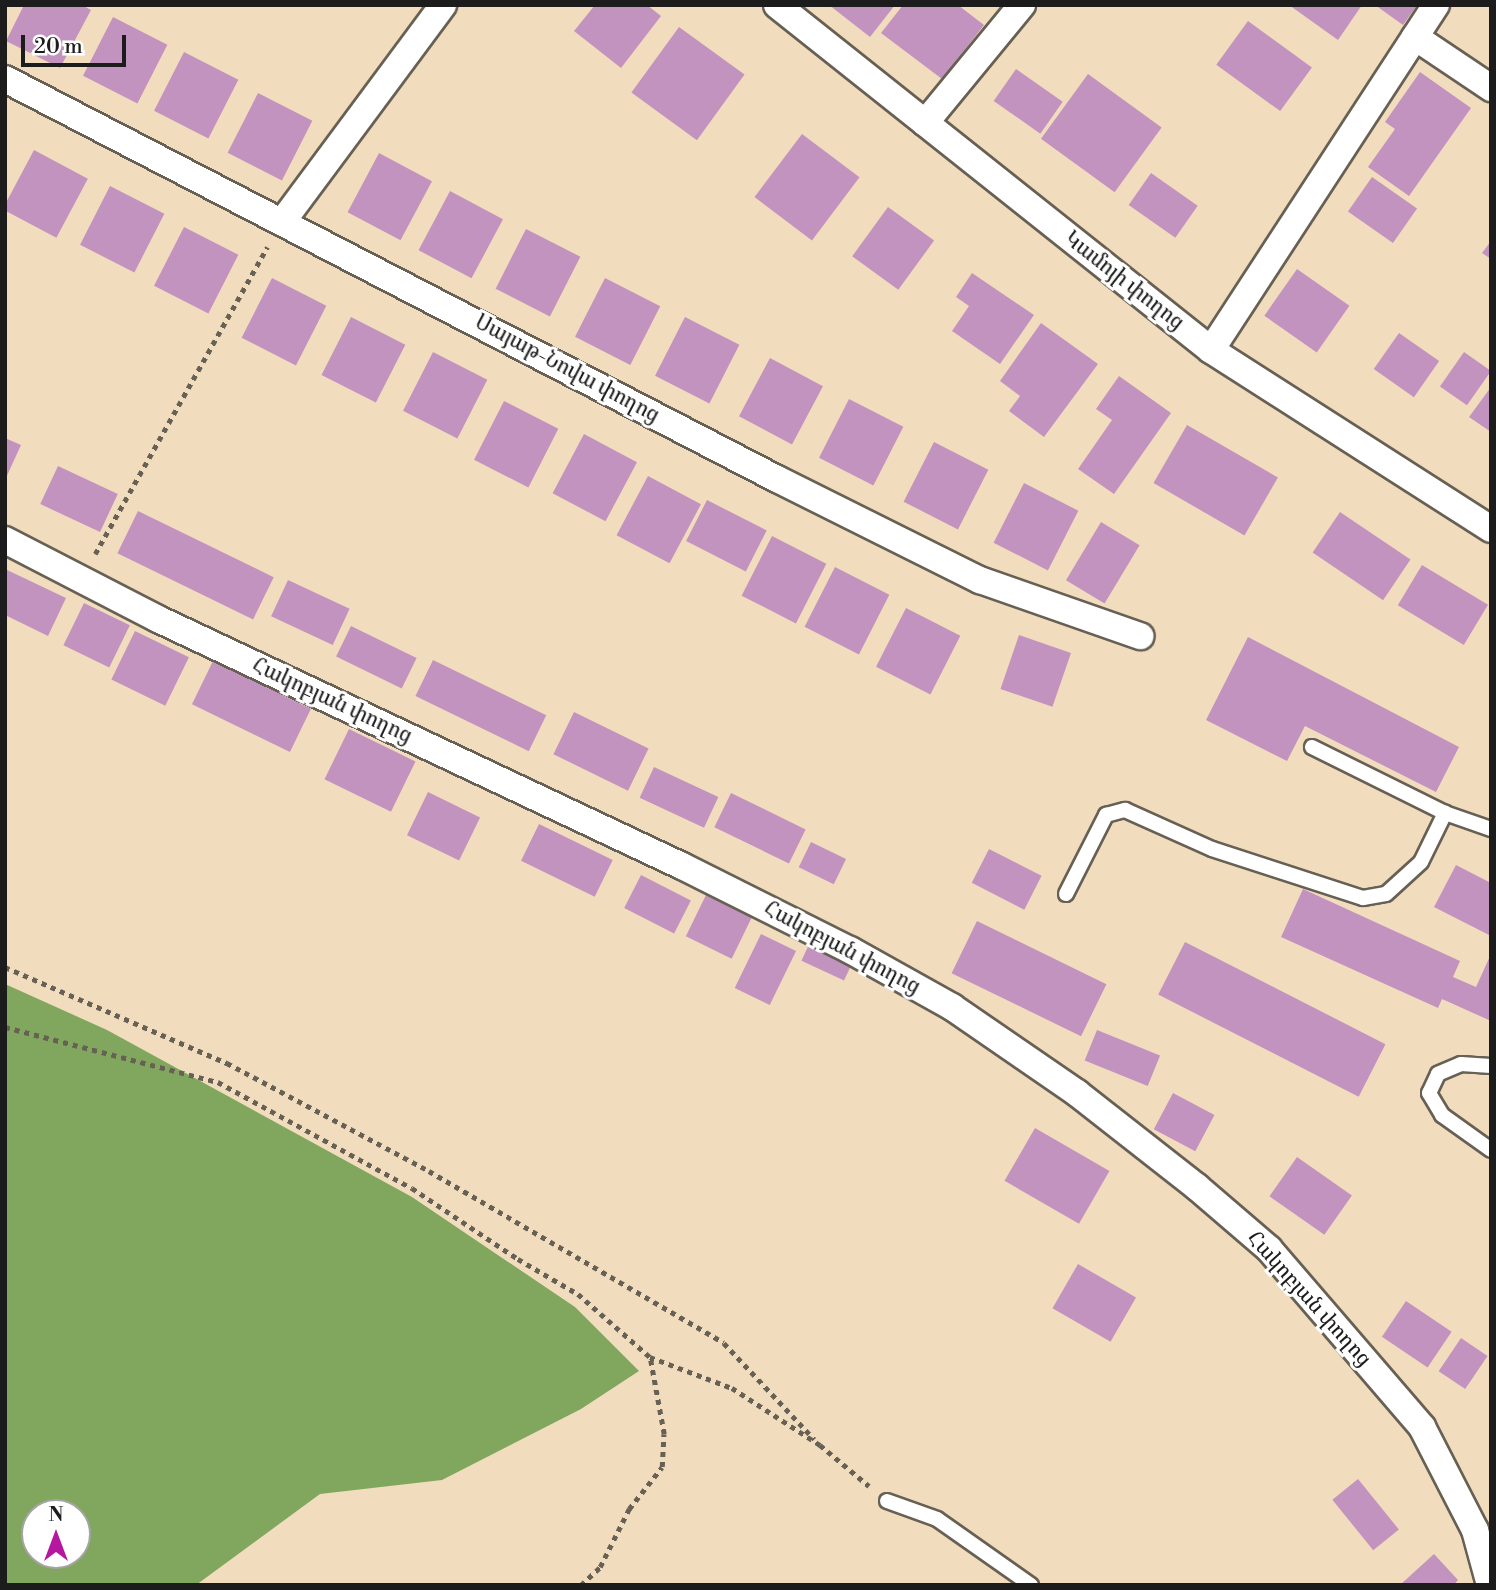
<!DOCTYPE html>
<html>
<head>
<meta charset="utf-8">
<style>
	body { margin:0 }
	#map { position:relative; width:1496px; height:1590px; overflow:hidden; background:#f1ddbd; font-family:"Libre Bodoni","Noto Serif Armenian",serif }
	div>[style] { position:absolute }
	.forest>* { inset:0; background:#80a75d }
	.building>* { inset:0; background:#c393c0; transform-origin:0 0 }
	.path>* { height:4.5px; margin-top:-2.25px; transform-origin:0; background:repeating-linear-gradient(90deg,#676054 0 5px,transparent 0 10px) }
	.roads { filter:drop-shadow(2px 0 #676054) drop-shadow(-2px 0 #676054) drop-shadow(0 2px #676054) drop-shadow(0 -2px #676054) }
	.lane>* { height:14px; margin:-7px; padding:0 7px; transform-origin:7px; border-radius:7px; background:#fff }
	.street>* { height:26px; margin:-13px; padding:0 13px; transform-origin:13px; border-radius:13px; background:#fff }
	span { translate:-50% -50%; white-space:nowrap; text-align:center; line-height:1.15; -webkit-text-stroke:6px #fff; paint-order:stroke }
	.street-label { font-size:21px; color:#1c1c1c }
	.frame { position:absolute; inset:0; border:7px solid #1c1c1c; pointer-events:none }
	.north { position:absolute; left:21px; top:1499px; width:70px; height:70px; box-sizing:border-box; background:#fff; border:2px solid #a4a4a4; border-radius:50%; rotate:0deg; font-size:19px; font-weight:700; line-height:28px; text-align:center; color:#1c1c1c }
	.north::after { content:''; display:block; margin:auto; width:24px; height:32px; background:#b5179e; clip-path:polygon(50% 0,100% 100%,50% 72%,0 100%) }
	.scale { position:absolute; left:21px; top:35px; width:105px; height:32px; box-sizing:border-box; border:4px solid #1c1c1c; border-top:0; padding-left:9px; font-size:21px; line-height:24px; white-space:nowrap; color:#1c1c1c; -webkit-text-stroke:5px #fff; paint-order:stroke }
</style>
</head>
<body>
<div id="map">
	<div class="forest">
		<div style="clip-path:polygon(evenodd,5px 984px,107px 1030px,412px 1197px,575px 1307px,639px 1371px,581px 1409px,442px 1480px,320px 1494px,196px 1585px,5px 1585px,5px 984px,35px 1513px,77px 1513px,77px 1555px,35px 1555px,35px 1513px)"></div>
	</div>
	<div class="building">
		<div style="clip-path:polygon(24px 5px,82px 5px,91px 10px,60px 68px,6px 41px)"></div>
		<div style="clip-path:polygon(595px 5px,647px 5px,661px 16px,621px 68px,574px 31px)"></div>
		<div style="clip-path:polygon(829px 5px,895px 5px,870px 37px)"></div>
		<div style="clip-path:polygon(903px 5px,958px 5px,984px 25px,942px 79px,881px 33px)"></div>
		<div style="clip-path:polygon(1289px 5px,1362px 5px,1338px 40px)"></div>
		<div style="clip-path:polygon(1375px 5px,1417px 5px,1403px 25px)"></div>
		<div style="left:113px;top:17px;width:61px;height:66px;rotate:27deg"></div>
		<div style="left:1248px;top:21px;width:79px;height:54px;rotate:36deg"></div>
		<div style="left:679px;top:27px;width:81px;height:81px;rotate:36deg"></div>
		<div style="left:184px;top:52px;width:61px;height:66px;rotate:27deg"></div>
		<div style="left:1016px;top:69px;width:57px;height:39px;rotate:35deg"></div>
		<div style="clip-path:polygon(1420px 72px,1471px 108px,1409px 196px,1368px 167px,1395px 129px,1385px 122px)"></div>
		<div style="left:1088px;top:74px;width:91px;height:80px;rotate:36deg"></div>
		<div style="left:258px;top:93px;width:61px;height:67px;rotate:27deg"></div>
		<div style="left:802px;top:134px;width:72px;height:79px;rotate:37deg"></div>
		<div style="left:34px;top:150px;width:61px;height:67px;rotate:28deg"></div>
		<div style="left:379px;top:153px;width:60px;height:67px;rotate:28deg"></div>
		<div style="left:1151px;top:173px;width:57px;height:39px;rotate:35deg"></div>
		<div style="left:1372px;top:177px;width:55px;height:42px;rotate:35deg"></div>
		<div style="left:110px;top:186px;width:61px;height:66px;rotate:27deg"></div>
		<div style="left:450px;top:191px;width:60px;height:67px;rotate:28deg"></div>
		<div style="left:888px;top:207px;width:57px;height:61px;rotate:36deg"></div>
		<div style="left:184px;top:227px;width:61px;height:66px;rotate:27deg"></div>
		<div style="left:526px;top:229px;width:61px;height:67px;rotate:27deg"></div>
		<div style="clip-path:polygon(1491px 241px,1491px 259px,1482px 253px)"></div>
		<div style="left:1297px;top:269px;width:64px;height:57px;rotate:35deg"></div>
		<div style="clip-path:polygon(972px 273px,1034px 315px,1000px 364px,952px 331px,969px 306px,956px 297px)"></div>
		<div style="left:272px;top:278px;width:61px;height:67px;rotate:27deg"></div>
		<div style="left:605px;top:278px;width:62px;height:66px;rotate:27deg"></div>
		<div style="left:351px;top:317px;width:61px;height:65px;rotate:27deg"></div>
		<div style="left:685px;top:317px;width:61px;height:66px;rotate:27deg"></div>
		<div style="clip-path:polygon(1041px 323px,1098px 364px,1044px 437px,1009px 411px,1020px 396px,1000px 381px)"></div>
		<div style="left:1399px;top:333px;width:49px;height:44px;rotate:35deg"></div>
		<div style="left:433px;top:352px;width:61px;height:66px;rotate:27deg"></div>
		<div style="left:1464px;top:352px;width:33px;height:42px;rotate:35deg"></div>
		<div style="left:770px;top:358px;width:60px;height:66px;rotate:28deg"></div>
		<div style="clip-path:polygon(1119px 376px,1171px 413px,1114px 494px,1078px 469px,1112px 420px,1096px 409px)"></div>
		<div style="clip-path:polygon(1491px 387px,1491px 432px,1469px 417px)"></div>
		<div style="left:849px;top:399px;width:61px;height:66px;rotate:27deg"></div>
		<div style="left:504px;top:401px;width:61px;height:66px;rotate:27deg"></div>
		<div style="left:1187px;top:425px;width:105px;height:67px;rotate:30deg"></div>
		<div style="left:584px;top:434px;width:60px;height:67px;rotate:28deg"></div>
		<div style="clip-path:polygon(5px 438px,21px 445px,5px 480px)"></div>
		<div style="left:934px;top:442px;width:61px;height:67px;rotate:27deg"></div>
		<div style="left:58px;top:466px;width:66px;height:42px;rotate:25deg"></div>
		<div style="left:648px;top:476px;width:60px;height:67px;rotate:28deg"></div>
		<div style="left:1024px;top:483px;width:61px;height:67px;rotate:27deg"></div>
		<div style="left:707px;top:500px;width:67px;height:46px;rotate:27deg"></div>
		<div style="left:138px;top:511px;width:151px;height:47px;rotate:26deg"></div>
		<div style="left:1340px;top:512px;width:85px;height:49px;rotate:34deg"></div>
		<div style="left:1101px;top:522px;width:45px;height:68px;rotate:31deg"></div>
		<div style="left:772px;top:536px;width:61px;height:67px;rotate:27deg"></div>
		<div style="left:1422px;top:565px;width:77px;height:47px;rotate:31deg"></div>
		<div style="left:835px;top:567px;width:61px;height:67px;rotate:27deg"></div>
		<div style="clip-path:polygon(5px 569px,66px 598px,48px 636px,5px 615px)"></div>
		<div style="left:288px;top:580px;width:68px;height:40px;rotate:25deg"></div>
		<div style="left:84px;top:603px;width:51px;height:47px;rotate:26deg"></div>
		<div style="left:906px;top:608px;width:61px;height:66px;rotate:27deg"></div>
		<div style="left:351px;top:626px;width:73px;height:34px;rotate:26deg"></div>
		<div style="left:135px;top:631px;width:60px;height:54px;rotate:26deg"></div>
		<div style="left:1019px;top:635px;width:55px;height:57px;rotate:19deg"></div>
		<div style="clip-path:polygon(1248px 637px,1459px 747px,1436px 792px,1305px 726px,1287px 761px,1206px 720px)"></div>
		<div style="left:433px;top:660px;width:126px;height:40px;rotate:26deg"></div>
		<div style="left:213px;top:661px;width:109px;height:48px;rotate:26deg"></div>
		<div style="left:574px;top:712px;width:83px;height:47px;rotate:26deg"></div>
		<div style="left:349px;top:729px;width:74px;height:56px;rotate:26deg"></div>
		<div style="left:654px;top:767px;width:71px;height:34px;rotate:25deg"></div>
		<div style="left:428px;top:792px;width:58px;height:48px;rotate:26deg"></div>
		<div style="left:731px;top:793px;width:83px;height:38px;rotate:26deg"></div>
		<div style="left:539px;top:824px;width:82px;height:41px;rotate:26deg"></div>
		<div style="left:811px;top:842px;width:39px;height:28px;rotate:26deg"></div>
		<div style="left:989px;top:849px;width:59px;height:38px;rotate:27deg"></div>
		<div style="clip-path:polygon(1456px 865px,1491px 883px,1491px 936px,1434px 907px)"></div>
		<div style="left:641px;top:875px;width:56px;height:37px;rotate:27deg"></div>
		<div style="clip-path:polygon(1303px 889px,1460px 961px,1453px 977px,1476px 987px,1491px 954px,1491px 1021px,1442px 999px,1438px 1008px,1281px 937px)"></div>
		<div style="left:706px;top:895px;width:51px;height:46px;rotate:26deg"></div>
		<div style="left:977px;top:921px;width:144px;height:58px;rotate:26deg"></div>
		<div style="left:761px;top:934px;width:39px;height:60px;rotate:26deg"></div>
		<div style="left:812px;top:938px;width:47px;height:25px;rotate:25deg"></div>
		<div style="left:1185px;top:942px;width:225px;height:59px;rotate:27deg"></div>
		<div style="left:1097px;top:1030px;width:68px;height:33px;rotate:22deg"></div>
		<div style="left:1173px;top:1093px;width:47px;height:41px;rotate:28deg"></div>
		<div style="left:1035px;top:1128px;width:86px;height:61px;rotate:30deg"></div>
		<div style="left:1297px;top:1157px;width:67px;height:48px;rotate:35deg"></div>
		<div style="left:1078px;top:1264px;width:67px;height:51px;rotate:30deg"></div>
		<div style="left:1406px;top:1301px;width:55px;height:43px;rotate:34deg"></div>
		<div style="left:1461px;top:1338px;width:32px;height:40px;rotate:34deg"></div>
		<div style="left:1358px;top:1479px;width:65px;height:33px;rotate:51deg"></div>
		<div style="clip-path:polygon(1434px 1554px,1458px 1580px,1454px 1585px,1400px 1585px)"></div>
	</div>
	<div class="path">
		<div style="left:95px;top:554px;width:352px;rotate:-60.7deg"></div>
		<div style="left:5px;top:967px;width:242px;rotate:23.4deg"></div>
		<div style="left:227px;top:1063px;width:229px;rotate:28.1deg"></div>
		<div style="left:429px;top:1171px;width:341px;rotate:30.2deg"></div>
		<div style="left:724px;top:1343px;width:132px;rotate:46.8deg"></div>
		<div style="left:5px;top:1027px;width:220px;rotate:14.5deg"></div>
		<div style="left:218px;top:1082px;width:221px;rotate:28.7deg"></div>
		<div style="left:412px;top:1188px;width:128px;rotate:33.8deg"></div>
		<div style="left:518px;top:1259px;width:69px;rotate:30.3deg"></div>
		<div style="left:578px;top:1294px;width:96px;rotate:41.2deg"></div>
		<div style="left:650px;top:1357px;width:88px;rotate:20.7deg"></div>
		<div style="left:732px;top:1388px;width:105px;rotate:32.9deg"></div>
		<div style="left:820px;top:1445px;width:64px;rotate:39.9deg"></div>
		<div style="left:581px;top:1585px;width:26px;rotate:-43deg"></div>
		<div style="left:600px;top:1567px;width:65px;rotate:-63.4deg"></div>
		<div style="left:629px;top:1509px;width:53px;rotate:-51.8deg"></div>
		<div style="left:662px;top:1467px;width:33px;rotate:-87deg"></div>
		<div style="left:664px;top:1434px;width:77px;rotate:-100.4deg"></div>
	</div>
	<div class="roads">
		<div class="lane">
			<div style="left:1312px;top:747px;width:148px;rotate:26.4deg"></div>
			<div style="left:1445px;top:813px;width:49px;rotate:19.2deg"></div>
			<div style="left:1066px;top:894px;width:89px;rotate:-63.1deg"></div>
			<div style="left:1106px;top:815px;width:20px;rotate:-15deg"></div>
			<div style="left:1125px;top:810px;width:95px;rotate:24.1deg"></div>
			<div style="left:1212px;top:849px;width:159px;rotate:18deg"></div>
			<div style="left:1363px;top:898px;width:23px;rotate:-10deg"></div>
			<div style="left:1386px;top:894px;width:47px;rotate:-42.4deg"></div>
			<div style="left:1421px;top:862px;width:55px;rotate:-63.9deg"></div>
			<div style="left:1491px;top:1066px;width:30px;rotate:-176deg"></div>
			<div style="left:1461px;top:1064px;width:25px;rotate:157deg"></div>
			<div style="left:1438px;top:1074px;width:21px;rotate:115deg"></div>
			<div style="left:1429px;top:1093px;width:26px;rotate:59deg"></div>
			<div style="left:1442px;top:1115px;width:60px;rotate:35.5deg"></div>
			<div style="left:887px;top:1501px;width:53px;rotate:19.8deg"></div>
			<div style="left:937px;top:1519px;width:115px;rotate:35.1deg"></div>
		</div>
		<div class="street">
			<div style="left:777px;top:5px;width:554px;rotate:38.48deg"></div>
			<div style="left:1211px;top:350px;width:332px;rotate:32.6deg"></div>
			<div style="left:1415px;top:37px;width:92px;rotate:33.9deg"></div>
			<div style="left:5px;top:79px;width:869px;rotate:27.39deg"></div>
			<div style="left:777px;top:479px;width:227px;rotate:26.5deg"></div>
			<div style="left:980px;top:580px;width:170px;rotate:19.3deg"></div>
			<div style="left:925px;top:123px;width:153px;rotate:-50.6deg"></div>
			<div style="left:282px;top:222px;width:270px;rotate:-53.4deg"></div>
			<div style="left:1211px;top:350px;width:412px;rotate:-56.9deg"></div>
			<div style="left:5px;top:540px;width:172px;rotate:27.3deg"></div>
			<div style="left:158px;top:619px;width:579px;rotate:25.24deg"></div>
			<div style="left:682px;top:866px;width:188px;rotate:26.6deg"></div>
			<div style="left:850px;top:950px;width:117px;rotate:29.2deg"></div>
			<div style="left:952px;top:1007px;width:152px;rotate:34.5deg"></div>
			<div style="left:1077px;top:1093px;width:152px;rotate:38.1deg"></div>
			<div style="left:1197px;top:1187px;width:95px;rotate:40.7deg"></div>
			<div style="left:1269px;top:1249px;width:235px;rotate:49.3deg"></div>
			<div style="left:1422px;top:1427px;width:116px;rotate:62.8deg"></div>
			<div style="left:1475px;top:1530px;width:57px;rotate:74.7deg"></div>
		</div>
	</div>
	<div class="street-label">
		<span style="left:1124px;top:281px;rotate:38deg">Կամոյի փողոց</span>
		<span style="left:567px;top:369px;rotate:28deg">Սայաթ-Նովա փողոց</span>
		<span style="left:332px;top:701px;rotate:25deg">Հակոբյան փողոց</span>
		<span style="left:842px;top:948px;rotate:28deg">Հակոբյան փողոց</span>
		<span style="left:1309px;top:1299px;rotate:48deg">Հակոբյան փողոց</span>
	</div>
	<div class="frame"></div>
	<div class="north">N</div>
	<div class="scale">20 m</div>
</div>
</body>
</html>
